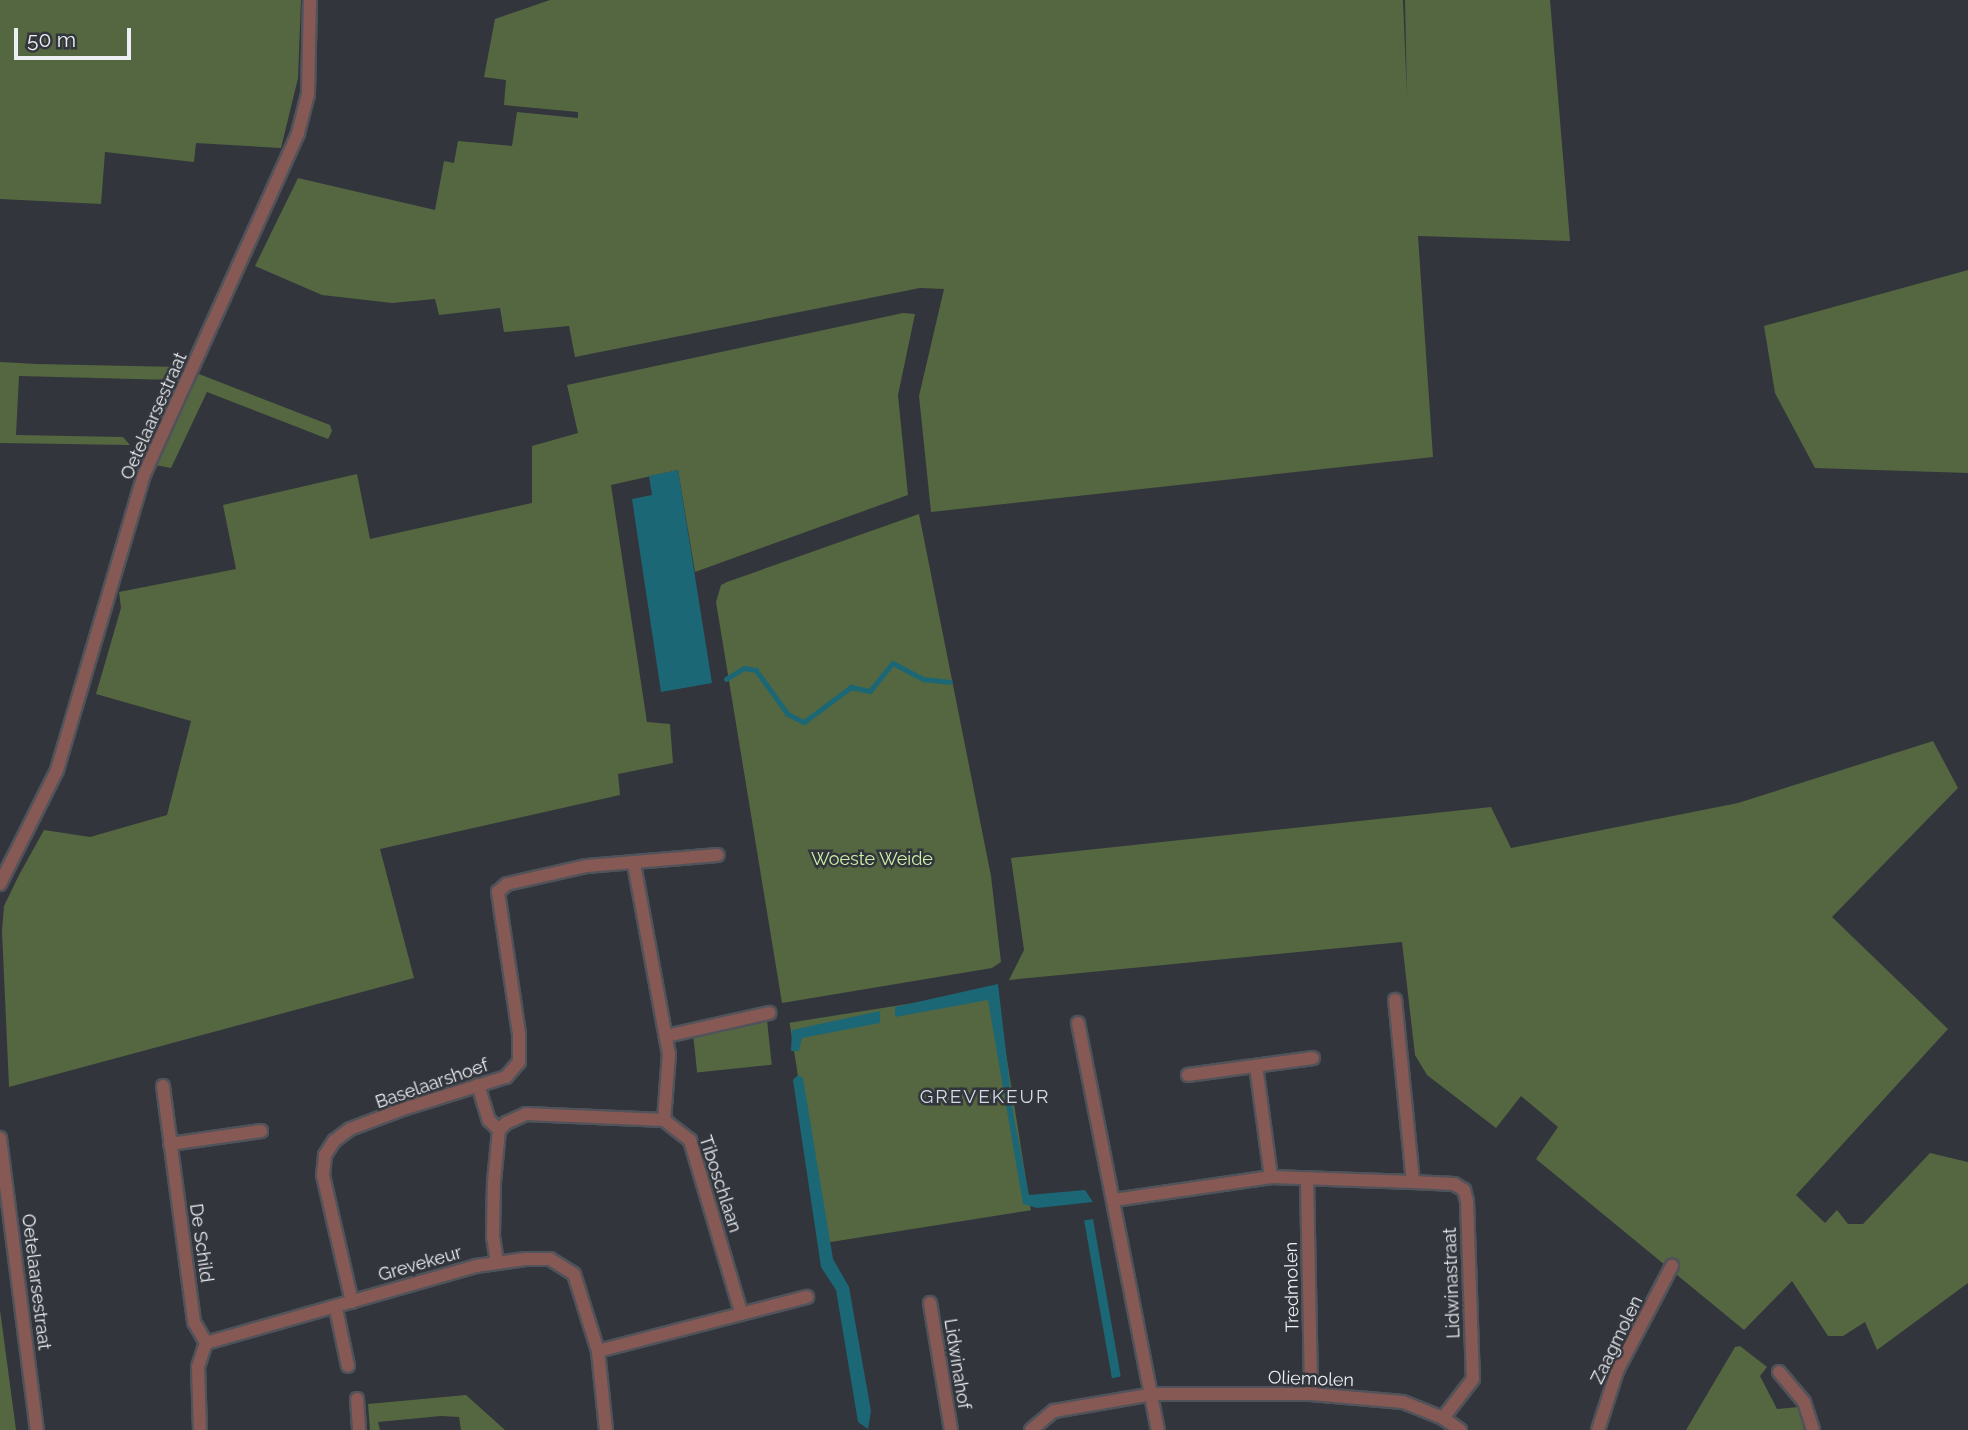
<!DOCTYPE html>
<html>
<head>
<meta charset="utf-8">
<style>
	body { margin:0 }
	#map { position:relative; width:1968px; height:1430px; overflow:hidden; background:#32353c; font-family:Raleway,sans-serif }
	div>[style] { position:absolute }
	.green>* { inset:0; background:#546740; transform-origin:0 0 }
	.water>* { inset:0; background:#1c6775; transform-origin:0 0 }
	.stream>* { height:4.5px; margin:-2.25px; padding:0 2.25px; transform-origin:2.25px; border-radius:2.25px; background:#1c6775 }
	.roads { filter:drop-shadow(2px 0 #505359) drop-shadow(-2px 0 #505359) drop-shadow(0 2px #505359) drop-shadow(0 -2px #505359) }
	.minor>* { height:12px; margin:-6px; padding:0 6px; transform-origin:6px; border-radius:6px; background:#865955 }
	span { translate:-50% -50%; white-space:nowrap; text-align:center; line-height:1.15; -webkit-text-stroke:5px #32353c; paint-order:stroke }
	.street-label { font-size:18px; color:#eceff3 }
	.park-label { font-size:18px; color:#ccf1a7 }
	.neighbourhood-label { font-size:19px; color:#d5dae3; letter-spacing:2px }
	.scale { position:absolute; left:14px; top:28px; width:117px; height:32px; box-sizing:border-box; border:4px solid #eceff3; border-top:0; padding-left:9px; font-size:21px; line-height:24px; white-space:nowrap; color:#eceff3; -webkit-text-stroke:5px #32353c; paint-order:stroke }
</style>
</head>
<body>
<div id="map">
	<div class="green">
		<div style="clip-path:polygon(0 0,301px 0,298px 78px,281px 148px,196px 143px,194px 162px,105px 152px,101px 204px,0 199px)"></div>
		<div style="clip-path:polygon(550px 0,1403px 0,1407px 97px,1405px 0,1550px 0,1570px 241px,1418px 236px,1433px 457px,931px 512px,919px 396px,944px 289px,920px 288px,575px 357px,569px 326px,504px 332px,500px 308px,439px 315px,435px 299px,392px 303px,322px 295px,255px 266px,298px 178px,435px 210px,444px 161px,454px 163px,458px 141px,512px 146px,517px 112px,578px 118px,578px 112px,504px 105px,506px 80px,484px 77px,495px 19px)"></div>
		<div style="clip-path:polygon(1968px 270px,1968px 473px,1815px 468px,1775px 393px,1764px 326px)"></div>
		<div style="clip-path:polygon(903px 313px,915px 314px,898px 395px,908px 495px,695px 572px,678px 470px,611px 485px,647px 722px,670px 724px,673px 763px,618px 774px,620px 795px,380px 849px,414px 978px,9px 1087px,2px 931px,4px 906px,19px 875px,44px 830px,90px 837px,167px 815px,191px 721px,96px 694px,121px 608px,119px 592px,236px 569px,223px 505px,357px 474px,370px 539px,532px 503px,532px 446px,578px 433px,567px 385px)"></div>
		<div style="clip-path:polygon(0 362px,37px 364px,180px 367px,173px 380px,19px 376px,16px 435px,123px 437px,130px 445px,0 443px)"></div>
		<div style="clip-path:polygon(199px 374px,330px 425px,332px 431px,328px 439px,207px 392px,171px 468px,155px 465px)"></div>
		<div style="clip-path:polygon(919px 514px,991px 876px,1001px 962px,992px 968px,782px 1003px,716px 602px,721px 585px,727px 582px)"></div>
		<div style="clip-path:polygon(1933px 741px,1958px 788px,1832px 917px,1948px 1029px,1796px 1195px,1825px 1223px,1837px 1210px,1848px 1224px,1863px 1224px,1930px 1153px,1968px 1162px,1968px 1283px,1877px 1350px,1865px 1322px,1843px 1336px,1828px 1336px,1792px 1281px,1744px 1330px,1536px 1159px,1558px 1127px,1521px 1096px,1496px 1128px,1427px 1075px,1415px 1055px,1402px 942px,1009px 980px,1024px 950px,1011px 858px,1491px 807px,1511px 848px,1738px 803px)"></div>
		<div style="left:996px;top:990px;width:223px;height:209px;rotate:81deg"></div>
		<div style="left:767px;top:1020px;width:45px;height:75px;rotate:84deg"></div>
		<div style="clip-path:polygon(0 1310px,16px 1430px,0 1430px)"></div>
		<div style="clip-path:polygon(1740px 1346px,1767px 1367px,1760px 1376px,1777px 1409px,1798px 1407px,1804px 1430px,1686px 1430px,1735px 1347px)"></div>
		<div style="clip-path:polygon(466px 1395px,505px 1430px,461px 1430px,459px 1417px,441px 1416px,378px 1422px,380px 1430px,370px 1430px,368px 1404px)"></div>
	</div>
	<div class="water">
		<div style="clip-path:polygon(678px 470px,712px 683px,661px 692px,632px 499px,652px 495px,649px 476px)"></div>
		<div style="clip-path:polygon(998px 984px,1013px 1112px,1029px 1195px,1085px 1190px,1093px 1202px,1037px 1208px,1023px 1204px,988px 1000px,895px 1017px,895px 1007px)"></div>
		<div style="clip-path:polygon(880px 1011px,880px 1023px,802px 1038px,799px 1051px,791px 1051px,792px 1030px)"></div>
		<div style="clip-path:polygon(798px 1075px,803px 1078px,833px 1259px,849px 1287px,871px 1411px,868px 1429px,858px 1422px,836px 1290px,821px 1267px,793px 1080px)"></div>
		<div style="left:1093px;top:1219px;width:160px;height:9px;rotate:80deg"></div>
	</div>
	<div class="stream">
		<div style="left:726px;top:679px;width:21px;rotate:-31deg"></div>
		<div style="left:744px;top:668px;width:12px;rotate:9deg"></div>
		<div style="left:756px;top:670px;width:54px;rotate:54deg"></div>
		<div style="left:788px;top:714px;width:18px;rotate:27deg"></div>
		<div style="left:804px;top:722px;width:59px;rotate:-36.7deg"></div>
		<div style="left:851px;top:687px;width:19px;rotate:12deg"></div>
		<div style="left:870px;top:691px;width:36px;rotate:-51deg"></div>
		<div style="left:893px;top:663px;width:34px;rotate:28deg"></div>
		<div style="left:923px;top:679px;width:27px;rotate:6deg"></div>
	</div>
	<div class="roads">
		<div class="minor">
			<div style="left:634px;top:864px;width:193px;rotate:79.6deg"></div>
			<div style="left:669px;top:1054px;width:66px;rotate:94.3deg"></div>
			<div style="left:0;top:884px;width:127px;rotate:-63.4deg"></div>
			<div style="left:57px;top:770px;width:305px;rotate:-73.6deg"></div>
			<div style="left:143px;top:477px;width:377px;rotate:-65.7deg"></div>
			<div style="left:298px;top:133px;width:40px;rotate:-75.6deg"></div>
			<div style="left:308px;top:94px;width:94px;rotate:-88.8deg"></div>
			<div style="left:1078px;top:1023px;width:415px;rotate:78.9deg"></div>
			<div style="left:666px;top:1036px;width:106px;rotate:-12.6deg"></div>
			<div style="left:1256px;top:1066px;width:112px;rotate:82.3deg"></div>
			<div style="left:1188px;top:1075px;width:126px;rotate:-7.7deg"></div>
			<div style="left:478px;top:1085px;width:37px;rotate:73deg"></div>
			<div style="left:489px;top:1120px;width:14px;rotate:45deg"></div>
			<div style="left:163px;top:1086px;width:238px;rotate:82.5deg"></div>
			<div style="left:194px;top:1322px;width:24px;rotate:60deg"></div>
			<div style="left:0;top:1138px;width:294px;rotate:82.8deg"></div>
			<div style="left:170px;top:1144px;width:92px;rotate:-8.1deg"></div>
			<div style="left:1307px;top:1179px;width:215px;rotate:88.9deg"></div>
			<div style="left:1413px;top:1182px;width:41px;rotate:2.8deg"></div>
			<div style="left:1454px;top:1184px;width:12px;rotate:31deg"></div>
			<div style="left:1464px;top:1190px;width:11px;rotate:75deg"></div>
			<div style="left:1467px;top:1201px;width:178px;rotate:88.1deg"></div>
			<div style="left:1473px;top:1379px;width:49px;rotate:127.6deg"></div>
			<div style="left:1114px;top:1200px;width:159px;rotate:-8.3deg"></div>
			<div style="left:1271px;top:1177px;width:142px;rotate:2deg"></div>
			<div style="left:1413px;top:1182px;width:183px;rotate:-95.6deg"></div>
			<div style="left:497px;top:1262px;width:25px;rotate:-99deg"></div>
			<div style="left:493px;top:1237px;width:55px;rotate:-89deg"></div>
			<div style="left:494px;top:1182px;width:52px;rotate:-84.5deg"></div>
			<div style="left:499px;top:1130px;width:10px;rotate:-45deg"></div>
			<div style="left:506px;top:1123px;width:22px;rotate:-24deg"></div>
			<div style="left:526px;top:1114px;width:138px;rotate:2.5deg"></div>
			<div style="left:664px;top:1120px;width:33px;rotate:38deg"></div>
			<div style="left:690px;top:1140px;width:179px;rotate:73.5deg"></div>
			<div style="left:352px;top:1302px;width:130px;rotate:-102.9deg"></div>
			<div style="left:323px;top:1175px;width:20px;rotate:-84deg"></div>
			<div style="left:325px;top:1155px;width:17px;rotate:-57deg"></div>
			<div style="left:334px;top:1141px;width:20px;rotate:-37deg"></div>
			<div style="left:350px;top:1129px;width:57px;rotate:-20.7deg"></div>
			<div style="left:403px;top:1109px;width:108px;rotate:-17.3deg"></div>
			<div style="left:506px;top:1077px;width:20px;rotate:-49deg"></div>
			<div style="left:519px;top:1062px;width:28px;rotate:-90deg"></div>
			<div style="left:519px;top:1034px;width:144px;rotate:-98.4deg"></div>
			<div style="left:498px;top:892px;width:12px;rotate:-42deg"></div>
			<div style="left:507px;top:884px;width:82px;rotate:-12.7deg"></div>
			<div style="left:587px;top:866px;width:131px;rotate:-4.8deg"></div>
			<div style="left:930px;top:1303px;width:129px;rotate:80.6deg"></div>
			<div style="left:336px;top:1309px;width:58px;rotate:78.1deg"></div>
			<div style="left:598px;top:1351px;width:216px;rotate:-14.5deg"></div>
			<div style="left:1779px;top:1372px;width:39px;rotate:50deg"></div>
			<div style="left:1804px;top:1402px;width:29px;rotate:72deg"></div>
			<div style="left:357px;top:1399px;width:31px;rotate:86deg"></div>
			<div style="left:200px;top:1430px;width:63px;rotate:-91.8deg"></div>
			<div style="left:198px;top:1367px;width:25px;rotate:-72deg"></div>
			<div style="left:206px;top:1343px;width:281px;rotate:-15.9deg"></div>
			<div style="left:476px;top:1266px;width:50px;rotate:-8deg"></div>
			<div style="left:526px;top:1259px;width:24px"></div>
			<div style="left:550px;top:1259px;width:28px;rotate:32deg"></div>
			<div style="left:574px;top:1274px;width:81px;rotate:72.7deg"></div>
			<div style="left:598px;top:1351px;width:79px;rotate:84.2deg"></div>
			<div style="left:1031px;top:1430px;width:30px;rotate:-40deg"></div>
			<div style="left:1054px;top:1411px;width:100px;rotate:-9.7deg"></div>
			<div style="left:1153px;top:1394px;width:158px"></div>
			<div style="left:1311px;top:1394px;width:92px;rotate:5deg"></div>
			<div style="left:1403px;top:1402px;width:43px;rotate:21.8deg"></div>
			<div style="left:1443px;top:1418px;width:21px;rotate:35deg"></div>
			<div style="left:1598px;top:1430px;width:62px;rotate:-72.1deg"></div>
			<div style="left:1617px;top:1371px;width:119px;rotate:-62.4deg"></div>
		</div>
	</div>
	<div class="street-label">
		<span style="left:154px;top:416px;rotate:-66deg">Oetelaarsestraat</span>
		<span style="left:432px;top:1084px;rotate:-19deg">Baselaarshoef</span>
		<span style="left:720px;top:1184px;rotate:72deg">Tiboschlaan</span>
		<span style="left:201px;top:1243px;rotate:82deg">De Schild</span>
		<span style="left:420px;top:1264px;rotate:-16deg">Grevekeur</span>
		<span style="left:36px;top:1282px;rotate:83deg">Oetelaarsestraat</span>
		<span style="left:1452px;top:1283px;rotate:-92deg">Lidwinastraat</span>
		<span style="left:1292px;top:1287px;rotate:-91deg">Tredmolen</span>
		<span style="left:1617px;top:1340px;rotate:-64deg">Zaagmolen</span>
		<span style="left:957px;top:1364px;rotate:81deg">Lidwinahof</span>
		<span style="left:1311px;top:1379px;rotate:2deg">Oliemolen</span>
	</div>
	<div class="park-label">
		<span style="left:872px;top:859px">Woeste Weide</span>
	</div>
	<div class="neighbourhood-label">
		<span style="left:985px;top:1097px">GREVEKEUR</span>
	</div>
	<div class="scale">50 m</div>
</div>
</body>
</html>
